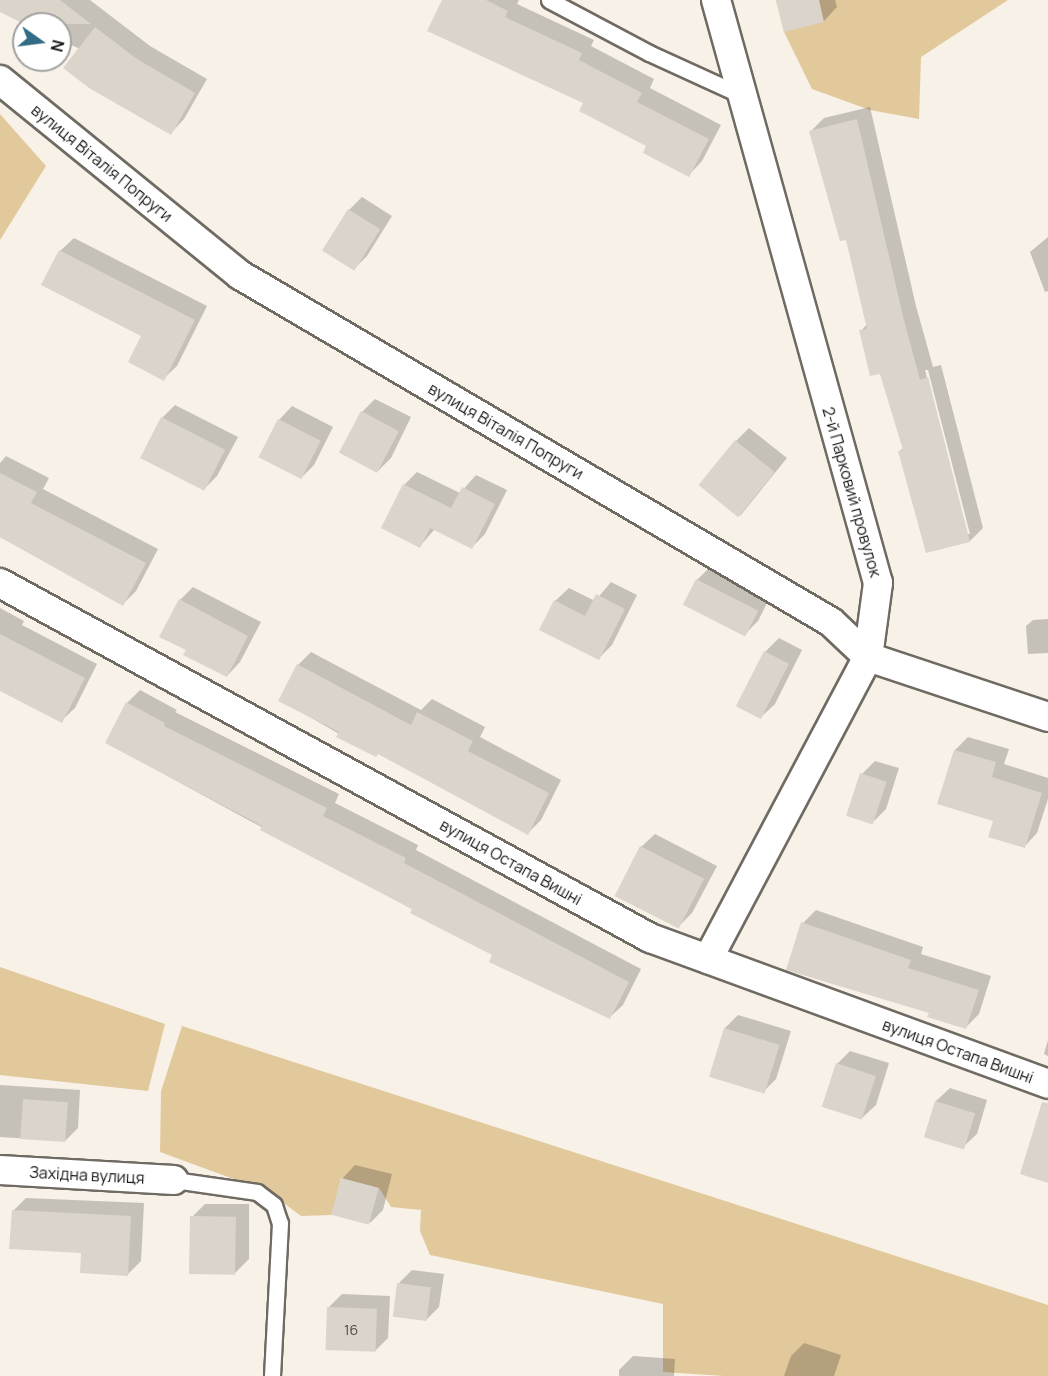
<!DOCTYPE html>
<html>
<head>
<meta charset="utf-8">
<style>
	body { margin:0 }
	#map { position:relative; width:1048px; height:1376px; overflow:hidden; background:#f7f1e7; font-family:Manrope,sans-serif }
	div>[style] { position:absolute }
	.green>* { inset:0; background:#e1c99c }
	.shadow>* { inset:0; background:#0003 }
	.building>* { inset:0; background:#dad4cb; transform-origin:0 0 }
	.roads { filter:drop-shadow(2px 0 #6f6a62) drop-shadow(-2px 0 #6f6a62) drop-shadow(0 2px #6f6a62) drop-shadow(0 -2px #6f6a62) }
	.service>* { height:15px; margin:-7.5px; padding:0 7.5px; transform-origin:7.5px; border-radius:7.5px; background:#fff }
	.minor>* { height:28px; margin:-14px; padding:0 14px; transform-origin:14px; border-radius:14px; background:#fff }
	span { translate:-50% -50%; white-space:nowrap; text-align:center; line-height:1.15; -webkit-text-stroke:5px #fff; paint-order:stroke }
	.number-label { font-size:14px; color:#494642 }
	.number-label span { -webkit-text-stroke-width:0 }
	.street-label { font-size:16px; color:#191714 }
	.north { position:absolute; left:12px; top:12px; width:60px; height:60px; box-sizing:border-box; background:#fff; border:2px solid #a3a2a1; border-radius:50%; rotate:104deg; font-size:16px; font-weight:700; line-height:24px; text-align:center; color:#191714 }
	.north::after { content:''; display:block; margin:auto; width:21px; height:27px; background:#336a85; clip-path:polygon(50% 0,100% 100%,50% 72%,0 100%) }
</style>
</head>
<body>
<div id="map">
	<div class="green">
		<div style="clip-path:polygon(776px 0,1008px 0,921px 57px,919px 119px,870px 110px,812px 89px,784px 32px)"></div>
		<div style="clip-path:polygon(0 114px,46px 166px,0 240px)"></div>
		<div style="clip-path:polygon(0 967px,165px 1024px,148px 1091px,0 1075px)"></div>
		<div style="clip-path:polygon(182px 1026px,1048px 1305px,1048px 1376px,724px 1376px,663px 1372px,663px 1304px,430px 1255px,420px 1231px,421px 1210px,391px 1207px,379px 1188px,341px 1178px,332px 1215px,301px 1216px,269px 1192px,160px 1152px,161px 1091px)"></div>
	</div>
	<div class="shadow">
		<div style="clip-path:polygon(19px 0,90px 0,150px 46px,207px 79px,184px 119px,171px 133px,80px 49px,60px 40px,60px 24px,28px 24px)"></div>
		<div style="clip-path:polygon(444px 0,519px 0,517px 4px,594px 40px,591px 46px,654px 79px,650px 88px,721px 125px,702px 161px,689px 175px)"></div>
		<div style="clip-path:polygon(778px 0,835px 0,837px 7px,824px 21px)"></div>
		<div style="clip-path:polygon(evenodd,870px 107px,916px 306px,933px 367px,941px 365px,983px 528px,970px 541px,900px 451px,904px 447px,881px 372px,861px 331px,867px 324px,847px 238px,811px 131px,824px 118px,870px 107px,925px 370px,928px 370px,970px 534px,967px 534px,925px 370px)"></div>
		<div style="clip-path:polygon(362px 197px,392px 216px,367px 256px,354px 269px,349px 210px)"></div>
		<div style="clip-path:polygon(1048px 237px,1048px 291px,1045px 292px,1030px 252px)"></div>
		<div style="clip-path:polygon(74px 238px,207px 306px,177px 366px,163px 379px,143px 336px,60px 251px)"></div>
		<div style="clip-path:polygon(375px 399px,411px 417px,391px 458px,378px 471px,362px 412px)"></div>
		<div style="clip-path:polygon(175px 405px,238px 437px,217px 476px,204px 489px,162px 418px)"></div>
		<div style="clip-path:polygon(292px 406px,333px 427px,314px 465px,301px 478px,279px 420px)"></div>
		<div style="clip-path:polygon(749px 428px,787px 458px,740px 516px,736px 441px)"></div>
		<div style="clip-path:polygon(6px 456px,49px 478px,43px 489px,158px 549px,136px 591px,123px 604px,0 537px,0 463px)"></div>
		<div style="clip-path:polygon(417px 472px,460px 493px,476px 475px,507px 490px,485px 534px,472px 547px,435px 529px,420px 546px,404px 485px)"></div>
		<div style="clip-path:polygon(710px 567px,770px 597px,758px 621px,745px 634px,697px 580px)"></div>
		<div style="clip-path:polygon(611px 582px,637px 595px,612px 645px,599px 658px,555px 601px,569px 588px,595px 601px)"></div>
		<div style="clip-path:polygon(193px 587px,261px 622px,240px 662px,227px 676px,180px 600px)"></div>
		<div style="clip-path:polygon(0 608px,24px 621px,22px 625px,97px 664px,75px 708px,61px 721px,0 688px)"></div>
		<div style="clip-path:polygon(1048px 619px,1048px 653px,1028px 654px,1026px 626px,1033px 620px)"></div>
		<div style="clip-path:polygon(779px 638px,802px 650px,775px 704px,761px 717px,765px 652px)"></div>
		<div style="clip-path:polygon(311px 652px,421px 710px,432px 699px,485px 727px,480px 737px,561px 780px,541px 820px,528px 833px,378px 752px,376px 755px,280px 700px,298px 665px)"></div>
		<div style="clip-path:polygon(140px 690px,177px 710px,175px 712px,339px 794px,335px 803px,418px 845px,416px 850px,641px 969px,623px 1005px,610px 1017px,107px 743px,127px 703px)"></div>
		<div style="clip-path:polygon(968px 737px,1009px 749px,1004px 764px,1048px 778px,1048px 799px,1037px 833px,1024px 847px,995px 820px,955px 750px)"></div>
		<div style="clip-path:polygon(875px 761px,899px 768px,886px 809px,873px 822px,862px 774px)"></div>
		<div style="clip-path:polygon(655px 834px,717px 866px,692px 913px,678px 927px,641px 847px)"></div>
		<div style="clip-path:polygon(816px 910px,923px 947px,921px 954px,991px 976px,979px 1014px,966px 1027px,930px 1012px,803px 923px)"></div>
		<div style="clip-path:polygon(738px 1015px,791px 1031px,776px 1079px,763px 1092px,725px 1028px)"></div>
		<div style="clip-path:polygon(1048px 1040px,1048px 1056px,1044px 1054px)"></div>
		<div style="clip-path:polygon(850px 1051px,889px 1063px,876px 1105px,862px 1118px,837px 1064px)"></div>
		<div style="clip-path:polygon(0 1085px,80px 1090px,78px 1128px,65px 1141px,0 1137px)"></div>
		<div style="clip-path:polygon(950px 1088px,987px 1100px,977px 1134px,963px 1147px,926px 1136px,936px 1101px)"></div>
		<div style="clip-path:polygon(355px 1165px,392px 1174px,383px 1210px,370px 1223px,342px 1179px)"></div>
		<div style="clip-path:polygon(26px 1198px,144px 1203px,141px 1261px,128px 1274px,83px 1251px,13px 1211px)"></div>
		<div style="clip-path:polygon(205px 1204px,249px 1204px,249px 1259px,235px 1273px,192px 1217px)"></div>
		<div style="clip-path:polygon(412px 1270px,444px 1274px,439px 1307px,426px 1320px,399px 1283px)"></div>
		<div style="clip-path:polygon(342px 1294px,390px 1296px,388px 1338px,375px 1351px,328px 1308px)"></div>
		<div style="clip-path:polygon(804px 1343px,841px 1355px,834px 1376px,784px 1376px,791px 1356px)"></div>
		<div style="clip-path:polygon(633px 1356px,675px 1359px,674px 1376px,619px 1376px,619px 1370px)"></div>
	</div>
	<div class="building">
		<div style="clip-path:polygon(0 0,60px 0,91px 24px,24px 24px,0 12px)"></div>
		<div style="clip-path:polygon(442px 0,486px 0,508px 11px,505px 17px,582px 53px,579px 60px,642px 93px,637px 102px,709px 139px,689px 177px,643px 153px,646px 146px,579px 111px,583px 103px,427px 31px)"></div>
		<div style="clip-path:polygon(776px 0,819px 0,824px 22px,784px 32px)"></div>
		<div style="clip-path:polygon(95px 27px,137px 59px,195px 93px,171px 135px,89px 88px,63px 68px)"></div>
		<div style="clip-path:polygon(857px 119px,904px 320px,920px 380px,928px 377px,970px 542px,926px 553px,898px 451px,903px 450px,880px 374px,870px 376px,859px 330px,867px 329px,846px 240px,840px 241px,809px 131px)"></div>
		<div style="left:348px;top:209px;width:38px;height:49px;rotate:32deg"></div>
		<div style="clip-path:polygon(59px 250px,195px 320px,164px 381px,128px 362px,141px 336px,41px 285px)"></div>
		<div style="left:361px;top:411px;width:43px;height:47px;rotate:28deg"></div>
		<div style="left:161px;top:417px;width:72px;height:46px;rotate:27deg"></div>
		<div style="left:278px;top:419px;width:48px;height:43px;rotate:27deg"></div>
		<div style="left:735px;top:440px;width:51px;height:58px;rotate:39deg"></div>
		<div style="clip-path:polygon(0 473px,37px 492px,31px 503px,146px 563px,123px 606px,0 537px)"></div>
		<div style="clip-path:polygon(403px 484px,451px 508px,462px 487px,495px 504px,472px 549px,430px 528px,420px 548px,381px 528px)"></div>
		<div style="left:696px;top:579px;width:70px;height:29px;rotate:27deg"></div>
		<div style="clip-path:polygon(596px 594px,625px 609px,599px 660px,539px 630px,554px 600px,585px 616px)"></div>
		<div style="clip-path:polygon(179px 599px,248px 636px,227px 677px,183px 655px,186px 650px,159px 637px)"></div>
		<div style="clip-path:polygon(0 634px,85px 678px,62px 723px,0 691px)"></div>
		<div style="left:764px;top:651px;width:28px;height:62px;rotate:27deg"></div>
		<div style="clip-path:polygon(297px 664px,411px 725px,417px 712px,473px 741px,468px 751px,549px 793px,528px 835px,378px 754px,376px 757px,336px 737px,339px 732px,278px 701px)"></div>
		<div style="clip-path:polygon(126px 702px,165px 723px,164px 726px,327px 808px,323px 816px,406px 858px,404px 863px,629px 982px,610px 1019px,489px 962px,492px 955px,410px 913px,412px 909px,260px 830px,262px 826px,105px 743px)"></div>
		<div style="clip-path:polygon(954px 750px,996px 762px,992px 777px,1042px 793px,1025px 848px,988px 837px,993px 821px,937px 804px)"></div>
		<div style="left:860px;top:773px;width:28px;height:45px;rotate:18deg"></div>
		<div style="left:640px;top:846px;width:72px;height:56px;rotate:27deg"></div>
		<div style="clip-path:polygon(801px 922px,911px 960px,908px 968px,979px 990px,966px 1029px,927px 1017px,929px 1013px,786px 970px)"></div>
		<div style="left:724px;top:1028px;width:58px;height:51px;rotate:17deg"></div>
		<div style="left:836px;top:1063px;width:42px;height:46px;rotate:18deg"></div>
		<div style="left:23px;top:1099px;width:45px;height:40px;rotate:4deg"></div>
		<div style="left:935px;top:1101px;width:42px;height:38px;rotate:17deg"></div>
		<div style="clip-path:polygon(1042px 1102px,1048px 1103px,1048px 1183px,1020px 1174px)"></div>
		<div style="left:341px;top:1178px;width:39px;height:38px;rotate:15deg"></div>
		<div style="clip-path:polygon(12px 1210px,131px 1216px,128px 1276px,80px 1273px,81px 1253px,9px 1249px)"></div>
		<div style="left:190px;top:1216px;width:46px;height:58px;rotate:1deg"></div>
		<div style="left:397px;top:1283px;width:34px;height:34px;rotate:7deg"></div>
		<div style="left:327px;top:1307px;width:50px;height:43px;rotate:2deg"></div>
	</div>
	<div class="roads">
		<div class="service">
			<div style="left:549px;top:0;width:113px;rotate:27.9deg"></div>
			<div style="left:649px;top:53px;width:99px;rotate:24.5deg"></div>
			<div style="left:174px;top:1180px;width:84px;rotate:8.2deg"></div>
			<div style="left:257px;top:1192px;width:21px;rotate:37deg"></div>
			<div style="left:274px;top:1205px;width:19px;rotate:72deg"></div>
			<div style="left:280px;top:1223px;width:153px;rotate:93deg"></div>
		</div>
		<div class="minor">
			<div style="left:0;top:80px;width:309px;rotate:39.1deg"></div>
			<div style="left:240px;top:275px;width:685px;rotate:30.42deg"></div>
			<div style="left:831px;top:622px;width:51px;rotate:43.4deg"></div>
			<div style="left:868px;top:657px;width:190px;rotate:18.4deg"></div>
			<div style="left:0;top:583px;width:741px;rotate:28.64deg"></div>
			<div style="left:650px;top:938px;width:424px;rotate:20.1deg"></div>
			<div style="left:708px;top:959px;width:342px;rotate:-62.1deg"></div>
			<div style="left:868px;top:657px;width:75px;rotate:-82.3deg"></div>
			<div style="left:878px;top:583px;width:605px;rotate:-105.53deg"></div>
			<div style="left:0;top:1170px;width:174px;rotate:3.3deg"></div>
		</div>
	</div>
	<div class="number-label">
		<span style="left:351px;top:1330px">16</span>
	</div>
	<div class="street-label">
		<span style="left:102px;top:163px;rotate:39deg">вулиця Віталія Попруги</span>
		<span style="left:506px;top:431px;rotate:30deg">вулиця Віталія Попруги</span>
		<span style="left:852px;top:492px;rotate:74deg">2-й Парковий провулок</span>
		<span style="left:511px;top:862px;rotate:29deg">вулиця Остапа Вишні</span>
		<span style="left:958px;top:1051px;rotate:20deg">вулиця Остапа Вишні</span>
		<span style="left:87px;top:1175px;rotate:3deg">Західна вулиця</span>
	</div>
	<div class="north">N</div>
</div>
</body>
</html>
